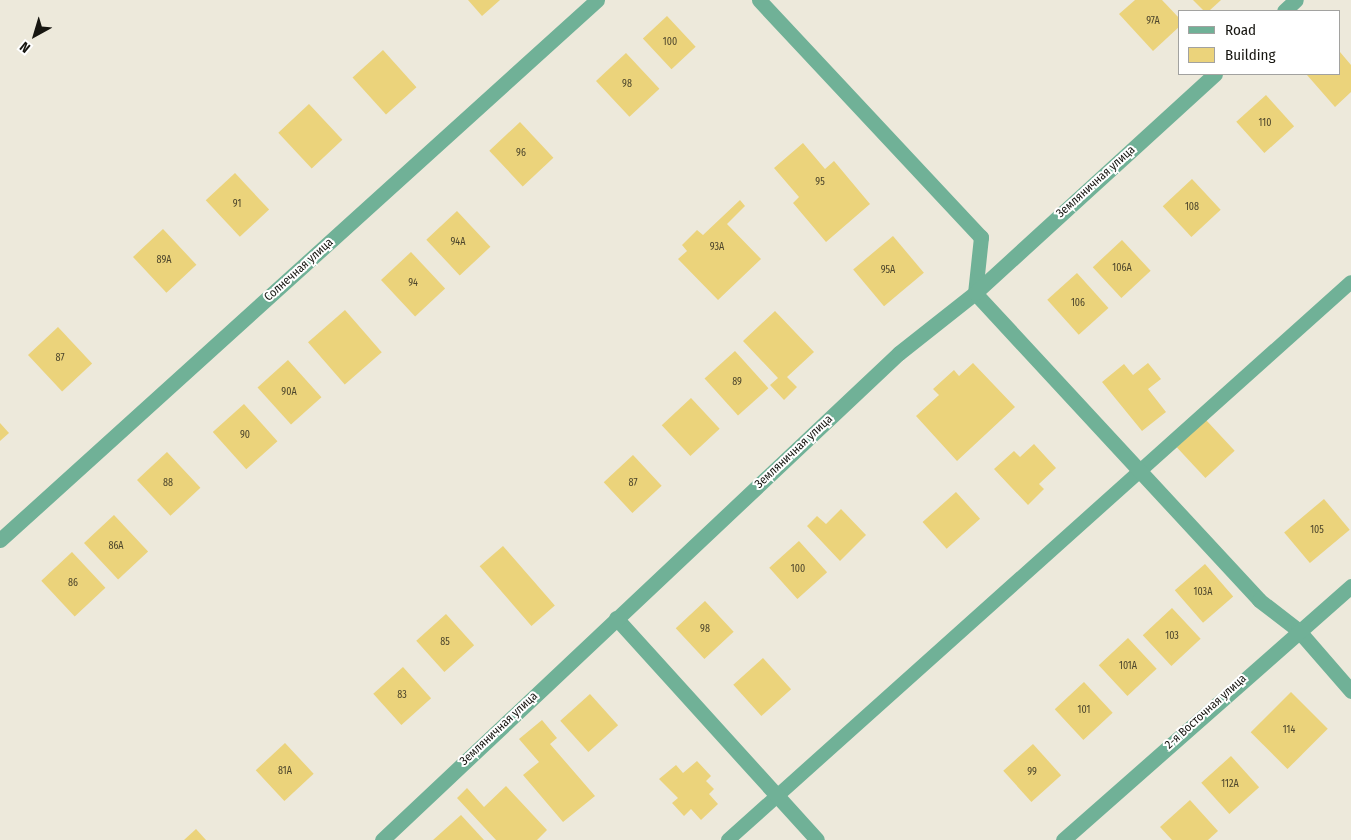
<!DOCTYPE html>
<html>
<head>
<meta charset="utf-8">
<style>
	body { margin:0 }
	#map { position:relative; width:1351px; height:840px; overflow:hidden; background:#ede9db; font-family:"Fira Sans Condensed",sans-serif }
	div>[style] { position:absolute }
	.building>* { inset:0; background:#ebd37b; transform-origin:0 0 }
	.lane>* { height:14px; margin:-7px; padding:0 7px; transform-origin:7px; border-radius:7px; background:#70b197 }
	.street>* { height:15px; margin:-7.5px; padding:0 7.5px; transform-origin:7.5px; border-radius:7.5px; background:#70b197 }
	span { translate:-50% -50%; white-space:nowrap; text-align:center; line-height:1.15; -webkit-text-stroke:4px #fff; paint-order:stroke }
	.number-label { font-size:10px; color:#4c452c }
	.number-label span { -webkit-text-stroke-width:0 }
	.street-label { font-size:12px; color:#171611 }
	.legend { position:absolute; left:1178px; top:10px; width:162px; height:65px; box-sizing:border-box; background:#fff; border:1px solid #a2a2a0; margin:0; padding:6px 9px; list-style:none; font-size:15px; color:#171611 }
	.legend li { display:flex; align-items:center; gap:10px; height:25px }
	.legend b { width:25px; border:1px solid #a2a2a0 }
	.north { position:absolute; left:10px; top:10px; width:50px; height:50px; -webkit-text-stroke:4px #fff; paint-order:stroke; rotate:219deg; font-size:14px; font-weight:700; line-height:20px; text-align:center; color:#171611 }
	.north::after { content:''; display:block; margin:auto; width:18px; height:22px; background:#171611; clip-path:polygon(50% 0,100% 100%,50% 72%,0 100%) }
</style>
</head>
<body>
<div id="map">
	<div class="building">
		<div style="clip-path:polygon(468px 0,500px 0,482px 16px)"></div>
		<div style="clip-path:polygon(1135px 0,1162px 0,1180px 19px,1180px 26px,1153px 51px,1119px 14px)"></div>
		<div style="clip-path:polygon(1193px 0,1221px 0,1209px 11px,1204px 11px)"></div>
		<div style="left:667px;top:16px;width:42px;height:33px;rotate:47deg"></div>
		<div style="left:383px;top:50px;width:50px;height:41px;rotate:48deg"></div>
		<div style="clip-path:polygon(1340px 52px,1351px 65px,1351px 92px,1335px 107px,1307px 75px,1340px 74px)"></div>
		<div style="left:626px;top:53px;width:49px;height:41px;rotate:47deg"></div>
		<div style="left:1266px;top:95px;width:42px;height:40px;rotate:48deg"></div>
		<div style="left:309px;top:104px;width:49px;height:42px;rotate:47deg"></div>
		<div style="left:520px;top:122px;width:49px;height:42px;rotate:47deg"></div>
		<div style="clip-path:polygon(803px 143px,825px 169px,834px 161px,870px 204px,826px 242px,793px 203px,799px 197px,774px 168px)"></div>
		<div style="left:235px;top:173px;width:50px;height:40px;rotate:47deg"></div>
		<div style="left:1192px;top:179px;width:42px;height:40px;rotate:47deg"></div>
		<div style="clip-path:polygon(740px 200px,745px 206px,727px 224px,761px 259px,718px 300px,678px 259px,687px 251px,682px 245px,697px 230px,703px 235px)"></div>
		<div style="left:457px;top:211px;width:49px;height:42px;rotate:47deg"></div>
		<div style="left:163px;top:229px;width:49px;height:41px;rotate:47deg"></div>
		<div style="left:893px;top:236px;width:48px;height:52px;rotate:50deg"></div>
		<div style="left:1122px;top:240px;width:42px;height:40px;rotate:47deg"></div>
		<div style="left:411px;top:252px;width:50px;height:41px;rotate:47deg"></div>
		<div style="left:1077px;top:273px;width:47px;height:40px;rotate:48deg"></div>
		<div style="left:345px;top:310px;width:56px;height:49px;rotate:49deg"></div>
		<div style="clip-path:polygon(775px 311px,814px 352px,787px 377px,797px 387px,784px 400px,770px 385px,778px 378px,743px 341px)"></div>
		<div style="left:58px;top:327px;width:50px;height:41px;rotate:47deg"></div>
		<div style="left:735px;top:351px;width:50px;height:41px;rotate:48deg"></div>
		<div style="left:288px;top:360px;width:50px;height:41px;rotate:48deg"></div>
		<div style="clip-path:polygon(973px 363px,1015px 407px,957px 461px,916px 416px,939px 395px,933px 389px,954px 370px,959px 376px)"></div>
		<div style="clip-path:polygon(1148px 363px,1161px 379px,1148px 389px,1166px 412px,1142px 431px,1102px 382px,1124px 364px,1133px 375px)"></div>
		<div style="left:691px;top:398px;width:42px;height:40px;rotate:47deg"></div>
		<div style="left:244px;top:404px;width:50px;height:42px;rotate:48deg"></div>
		<div style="left:1206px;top:420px;width:42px;height:40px;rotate:47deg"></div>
		<div style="clip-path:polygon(0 423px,9px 433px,0 441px)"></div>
		<div style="clip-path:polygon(1034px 444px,1056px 468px,1039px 484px,1044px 489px,1028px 505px,994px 469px,1014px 451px,1020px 457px)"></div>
		<div style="left:167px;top:452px;width:49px;height:41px;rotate:47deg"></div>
		<div style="left:633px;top:455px;width:42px;height:40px;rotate:47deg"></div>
		<div style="left:956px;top:492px;width:36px;height:45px;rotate:48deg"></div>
		<div style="left:1324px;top:499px;width:40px;height:52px;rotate:50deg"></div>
		<div style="clip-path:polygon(841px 509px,866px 535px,840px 561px,807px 526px,817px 516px,826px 524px)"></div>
		<div style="left:114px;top:515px;width:50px;height:41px;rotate:47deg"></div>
		<div style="left:799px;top:541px;width:42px;height:40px;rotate:48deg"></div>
		<div style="left:503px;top:546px;width:79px;height:31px;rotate:49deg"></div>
		<div style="left:72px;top:552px;width:49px;height:42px;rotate:47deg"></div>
		<div style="left:1205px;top:564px;width:43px;height:40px;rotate:49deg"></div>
		<div style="left:705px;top:601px;width:42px;height:40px;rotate:47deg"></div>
		<div style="left:1172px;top:608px;width:42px;height:40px;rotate:47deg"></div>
		<div style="left:446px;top:614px;width:42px;height:40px;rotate:48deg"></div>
		<div style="left:1128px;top:638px;width:42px;height:40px;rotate:47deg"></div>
		<div style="left:763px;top:658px;width:42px;height:40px;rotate:48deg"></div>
		<div style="left:403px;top:667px;width:42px;height:40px;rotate:48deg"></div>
		<div style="left:1084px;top:682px;width:42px;height:40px;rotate:47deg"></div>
		<div style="left:1291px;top:692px;width:52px;height:57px;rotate:45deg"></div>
		<div style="left:590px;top:694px;width:42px;height:40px;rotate:48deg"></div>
		<div style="clip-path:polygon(542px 720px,557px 738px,550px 744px,595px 796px,563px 822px,523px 775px,539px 762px,519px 739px)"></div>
		<div style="left:285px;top:743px;width:42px;height:40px;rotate:47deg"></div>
		<div style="left:1033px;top:744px;width:42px;height:40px;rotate:48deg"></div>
		<div style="left:1231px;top:756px;width:42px;height:40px;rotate:48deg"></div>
		<div style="clip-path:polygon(697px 761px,711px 776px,706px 781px,714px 789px,709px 794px,718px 804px,701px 820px,691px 809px,684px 816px,672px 803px,678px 798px,659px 779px,676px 765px,683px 773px)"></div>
		<div style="clip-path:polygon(506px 786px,547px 830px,537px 840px,496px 840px,457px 798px,467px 788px,484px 807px)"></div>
		<div style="clip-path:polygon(1190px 800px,1218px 831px,1208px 840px,1172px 840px,1160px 827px)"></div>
		<div style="clip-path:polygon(461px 815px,484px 840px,433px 840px)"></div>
		<div style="clip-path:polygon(196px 829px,206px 840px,184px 840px)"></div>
	</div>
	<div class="lane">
		<div style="left:728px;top:840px;width:836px;rotate:-41.85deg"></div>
	</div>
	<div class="street">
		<div style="left:759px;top:0;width:325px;rotate:46.9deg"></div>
		<div style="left:981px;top:237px;width:56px;rotate:96.1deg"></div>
		<div style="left:975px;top:293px;width:418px;rotate:47.2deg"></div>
		<div style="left:1259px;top:600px;width:49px;rotate:37.6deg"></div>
		<div style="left:1298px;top:630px;width:81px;rotate:49deg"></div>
		<div style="left:1284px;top:11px;width:16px;rotate:-43deg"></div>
		<div style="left:0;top:540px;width:805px;rotate:-42.13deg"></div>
		<div style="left:616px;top:618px;width:299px;rotate:47.8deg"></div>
		<div style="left:382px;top:840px;width:710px;rotate:-43.29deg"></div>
		<div style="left:899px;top:353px;width:97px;rotate:-38.3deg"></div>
		<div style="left:975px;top:293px;width:325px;rotate:-42.4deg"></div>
		<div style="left:1063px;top:840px;width:384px;rotate:-41.4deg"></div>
	</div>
	<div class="number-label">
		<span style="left:1153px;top:22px">97А</span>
		<span style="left:670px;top:43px">100</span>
		<span style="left:627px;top:85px">98</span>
		<span style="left:1265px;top:124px">110</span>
		<span style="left:521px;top:154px">96</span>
		<span style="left:820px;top:183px">95</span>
		<span style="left:237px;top:205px">91</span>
		<span style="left:1192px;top:208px">108</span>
		<span style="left:458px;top:243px">94А</span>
		<span style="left:717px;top:248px">93А</span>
		<span style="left:164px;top:261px">89А</span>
		<span style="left:1122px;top:269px">106А</span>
		<span style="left:888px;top:271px">95А</span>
		<span style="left:413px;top:284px">94</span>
		<span style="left:1078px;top:304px">106</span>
		<span style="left:60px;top:359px">87</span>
		<span style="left:737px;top:383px">89</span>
		<span style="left:289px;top:393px">90А</span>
		<span style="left:245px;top:436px">90</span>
		<span style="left:168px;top:484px">88</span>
		<span style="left:633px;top:484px">87</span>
		<span style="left:1317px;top:531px">105</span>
		<span style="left:116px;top:547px">86А</span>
		<span style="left:798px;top:570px">100</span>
		<span style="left:73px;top:584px">86</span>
		<span style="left:1203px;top:593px">103А</span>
		<span style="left:705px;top:630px">98</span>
		<span style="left:1172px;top:637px">103</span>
		<span style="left:445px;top:643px">85</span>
		<span style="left:1128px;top:667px">101А</span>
		<span style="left:402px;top:696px">83</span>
		<span style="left:1084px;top:711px">101</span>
		<span style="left:1289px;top:731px">114</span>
		<span style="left:285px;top:772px">81А</span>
		<span style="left:1032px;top:773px">99</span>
		<span style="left:1230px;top:785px">112А</span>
	</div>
	<div class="street-label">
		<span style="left:1096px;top:182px;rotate:-42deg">Земляничная улица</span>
		<span style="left:299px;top:270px;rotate:-42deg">Солнечная улица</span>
		<span style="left:794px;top:452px;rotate:-43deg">Земляничная улица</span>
		<span style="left:1206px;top:712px;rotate:-42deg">2-я Восточная улица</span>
		<span style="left:499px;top:729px;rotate:-43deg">Земляничная улица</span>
	</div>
	<ul class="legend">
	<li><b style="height:6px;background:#70b197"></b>Road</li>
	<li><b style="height:14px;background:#ebd37b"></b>Building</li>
	</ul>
	<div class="north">N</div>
</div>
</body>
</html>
